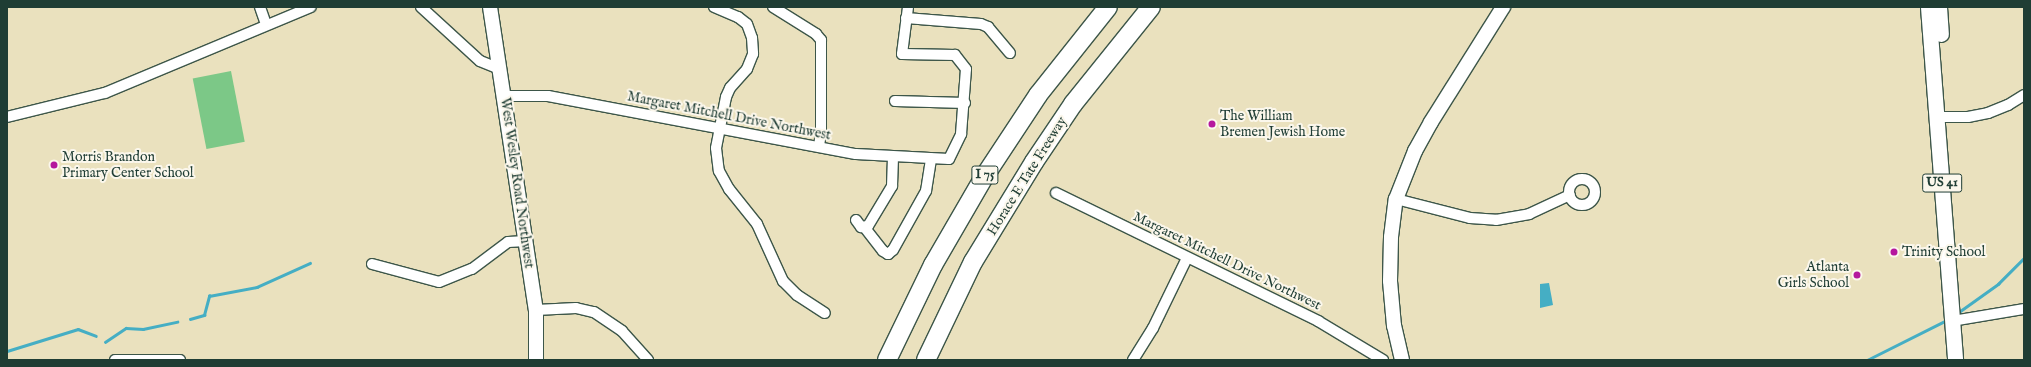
<!DOCTYPE html>
<html>
<head>
<meta charset="utf-8">
<style>
	body { margin:0 }
	#map { position:relative; width:2031px; height:367px; overflow:hidden; background:#eae1be; font-family:"IM FELL English",serif }
	div>[style] { position:absolute }
	.green>* { inset:0; background:#7cc887; transform-origin:0 0 }
	.water>* { inset:0; background:#45aec4 }
	.stream>* { height:2.5px; margin:-1.25px; padding:0 1.25px; transform-origin:1.25px; border-radius:1.25px; background:#45aec4 }
	.roads { filter:drop-shadow(1px 0 #3d5649) drop-shadow(-1px 0 #3d5649) drop-shadow(0 1px #3d5649) drop-shadow(0 -1px #3d5649) }
	.street>* { height:10px; margin:-5px; padding:0 5px; transform-origin:5px; border-radius:5px; background:#fff }
	.street>.ring { margin:-5px; padding:0; box-sizing:content-box; background:none; border:10px solid #fff; border-radius:50% }
	.secondary>* { height:14px; margin:-7px; padding:0 7px; transform-origin:7px; border-radius:7px; background:#fff }
	.primary>* { height:15px; margin:-7.5px; padding:0 7.5px; transform-origin:7.5px; border-radius:7.5px; background:#fff }
	.highway>* { height:18px; margin:-9px; padding:0 9px; transform-origin:9px; border-radius:9px; background:#fff }
	.dots>* { width:11px; height:11px; translate:-50% -50%; box-sizing:border-box; border:2px solid #fbf7ec; border-radius:50% }
	span { translate:-50% -50%; white-space:nowrap; text-align:center; line-height:1.15; -webkit-text-stroke:4px #fbf7ec; paint-order:stroke }
	.shield-label span { padding:1px 3px; background:#fbf7ec; border:1px solid; border-radius:3px; -webkit-text-stroke-width:0 }
	.shield-label { font-size:13px; color:#1f3d34; font-weight:700 }
	.street-label { font-size:14px; color:#1f3d34 }
	.poi-label { font-size:14px; color:#1f3d34 }
	.left { translate:0 -50%; text-align:left }
	.right { translate:-100% -50%; text-align:right }
	.frame { position:absolute; inset:0; border:8px solid #1f3d34; pointer-events:none }
</style>
</head>
<body>
<div id="map">
	<div class="green">
		<div style="left:231px;top:71px;width:72px;height:39px;rotate:79deg"></div>
	</div>
	<div class="water">
		<div style="clip-path:polygon(1549px 283px,1553px 305px,1540px 308px,1540px 284px)"></div>
	</div>
	<div class="stream">
		<div style="left:1956px;top:314px;width:52px;rotate:-35.5deg"></div>
		<div style="left:1998px;top:284px;width:37px;rotate:-45deg"></div>
		<div style="left:190px;top:319px;width:15px;rotate:-16deg"></div>
		<div style="left:204px;top:315px;width:20px;rotate:-75deg"></div>
		<div style="left:209px;top:296px;width:49px;rotate:-10.6deg"></div>
		<div style="left:257px;top:287px;width:58px;rotate:-24.4deg"></div>
		<div style="left:105px;top:342px;width:25px;rotate:-34deg"></div>
		<div style="left:126px;top:328px;width:17px;rotate:3deg"></div>
		<div style="left:143px;top:329px;width:35px;rotate:-12deg"></div>
		<div style="left:7px;top:351px;width:74px;rotate:-17.2deg"></div>
		<div style="left:78px;top:329px;width:19px;rotate:21deg"></div>
		<div style="left:1867px;top:360px;width:89px;rotate:-26.6deg"></div>
	</div>
	<div class="roads">
		<div class="street">
			<div style="left:260px;top:7px;width:18px;rotate:71deg"></div>
			<div style="left:421px;top:7px;width:80px;rotate:42.5deg"></div>
			<div style="left:480px;top:61px;width:22px;rotate:22deg"></div>
			<div style="left:714px;top:7px;width:26px;rotate:23deg"></div>
			<div style="left:738px;top:17px;width:11px;rotate:38deg"></div>
			<div style="left:747px;top:24px;width:15px;rotate:70deg"></div>
			<div style="left:752px;top:38px;width:16px;rotate:86deg"></div>
			<div style="left:753px;top:54px;width:16px;rotate:112deg"></div>
			<div style="left:747px;top:69px;width:25px;rotate:132deg"></div>
			<div style="left:730px;top:88px;width:10px;rotate:114deg"></div>
			<div style="left:726px;top:97px;width:52px;rotate:101.1deg"></div>
			<div style="left:716px;top:148px;width:23px;rotate:83deg"></div>
			<div style="left:719px;top:171px;width:21px;rotate:61deg"></div>
			<div style="left:729px;top:189px;width:45px;rotate:51.3deg"></div>
			<div style="left:757px;top:224px;width:63px;rotate:65.5deg"></div>
			<div style="left:783px;top:281px;width:20px;rotate:45deg"></div>
			<div style="left:797px;top:295px;width:33px;rotate:33deg"></div>
			<div style="left:773px;top:7px;width:51px;rotate:32.1deg"></div>
			<div style="left:816px;top:34px;width:8px;rotate:50deg"></div>
			<div style="left:821px;top:40px;width:92px;rotate:90deg"></div>
			<div style="left:821px;top:132px;width:15px;rotate:98deg"></div>
			<div style="left:906px;top:18px;width:75px;rotate:4.6deg"></div>
			<div style="left:981px;top:24px;width:8px;rotate:23deg"></div>
			<div style="left:988px;top:27px;width:34px;rotate:50deg"></div>
			<div style="left:504px;top:96px;width:44px"></div>
			<div style="left:548px;top:96px;width:313px;rotate:10.7deg"></div>
			<div style="left:856px;top:154px;width:93px;rotate:3.1deg"></div>
			<div style="left:949px;top:159px;width:28px;rotate:-64deg"></div>
			<div style="left:961px;top:134px;width:65px;rotate:-85.6deg"></div>
			<div style="left:966px;top:69px;width:18px;rotate:-128deg"></div>
			<div style="left:955px;top:55px;width:53px;rotate:-178.9deg"></div>
			<div style="left:902px;top:54px;width:47px;rotate:-82.7deg"></div>
			<div style="left:895px;top:101px;width:70px;rotate:1.6deg"></div>
			<div style="left:7px;top:117px;width:101px;rotate:-13.8deg"></div>
			<div style="left:105px;top:93px;width:223px;rotate:-22.7deg"></div>
			<div style="left:1938px;top:117px;width:30px"></div>
			<div style="left:1968px;top:117px;width:20px;rotate:-11deg"></div>
			<div style="left:1988px;top:113px;width:22px;rotate:-22deg"></div>
			<div style="left:2008px;top:105px;width:19px;rotate:-32deg"></div>
			<div class="ring" style="left:1569px;top:179px;width:16px;height:16px"></div>
			<div style="left:1056px;top:193px;width:292px;rotate:26deg"></div>
			<div style="left:1318px;top:321px;width:76px;rotate:31deg"></div>
			<div style="left:1396px;top:199px;width:76px;rotate:14.4deg"></div>
			<div style="left:1470px;top:218px;width:26px;rotate:4deg"></div>
			<div style="left:1496px;top:220px;width:34px;rotate:-10deg"></div>
			<div style="left:1529px;top:214px;width:45px;rotate:-24.9deg"></div>
			<div style="left:856px;top:220px;width:9px;rotate:54deg"></div>
			<div style="left:861px;top:227px;width:7px;rotate:-8deg"></div>
			<div style="left:868px;top:226px;width:47px;rotate:-59deg"></div>
			<div style="left:892px;top:186px;width:29px;rotate:-88deg"></div>
			<div style="left:865px;top:228px;width:29px;rotate:52deg"></div>
			<div style="left:883px;top:251px;width:6px;rotate:31deg"></div>
			<div style="left:888px;top:254px;width:6px;rotate:-39deg"></div>
			<div style="left:893px;top:250px;width:68px;rotate:-60.8deg"></div>
			<div style="left:926px;top:191px;width:33px;rotate:-81deg"></div>
			<div style="left:372px;top:264px;width:69px;rotate:15deg"></div>
			<div style="left:439px;top:282px;width:35px;rotate:-22deg"></div>
			<div style="left:472px;top:269px;width:45px;rotate:-36.9deg"></div>
			<div style="left:508px;top:242px;width:18px;rotate:-3deg"></div>
			<div style="left:536px;top:310px;width:40px;rotate:-2.9deg"></div>
			<div style="left:576px;top:308px;width:18px;rotate:13deg"></div>
			<div style="left:594px;top:312px;width:34px;rotate:34deg"></div>
			<div style="left:622px;top:331px;width:39px;rotate:48deg"></div>
			<div style="left:1952px;top:321px;width:73px;rotate:-9.5deg"></div>
			<div style="left:115px;top:360px;width:65px"></div>
			<div style="left:1133px;top:360px;width:38px;rotate:-58deg"></div>
			<div style="left:1153px;top:328px;width:78px;rotate:-64.1deg"></div>
		</div>
		<div class="secondary">
			<div style="left:490px;top:7px;width:306px;rotate:81.4deg"></div>
			<div style="left:536px;top:310px;width:50px;rotate:90deg"></div>
			<div style="left:1402px;top:360px;width:35px;rotate:-103deg"></div>
			<div style="left:1394px;top:326px;width:45px;rotate:-95.1deg"></div>
			<div style="left:1390px;top:281px;width:44px;rotate:-88.7deg"></div>
			<div style="left:1391px;top:237px;width:38px;rotate:-83deg"></div>
			<div style="left:1396px;top:199px;width:52px;rotate:-68.4deg"></div>
			<div style="left:1415px;top:151px;width:33px;rotate:-61deg"></div>
			<div style="left:1431px;top:122px;width:136px;rotate:-57.9deg"></div>
		</div>
		<div class="primary">
			<div style="left:1928px;top:7px;width:354px;rotate:85.6deg"></div>
			<div style="left:1939px;top:7px;width:27px;rotate:86deg"></div>
		</div>
		<div class="highway">
			<div style="left:887px;top:360px;width:106px;rotate:-64.2deg"></div>
			<div style="left:933px;top:265px;width:102px;rotate:-59.9deg"></div>
			<div style="left:984px;top:177px;width:98px;rotate:-56.6deg"></div>
			<div style="left:1038px;top:95px;width:112px;rotate:-51.5deg"></div>
			<div style="left:926px;top:360px;width:109px;rotate:-64.4deg"></div>
			<div style="left:973px;top:262px;width:117px;rotate:-58.6deg"></div>
			<div style="left:1034px;top:162px;width:70px;rotate:-56.1deg"></div>
			<div style="left:1073px;top:104px;width:124px;rotate:-51.2deg"></div>
		</div>
	</div>
	<div class="dots">
		<div style="left:1212px;top:124px;background:#b5179e"></div>
		<div style="left:54px;top:165px;background:#b5179e"></div>
		<div style="left:1894px;top:252px;background:#b5179e"></div>
		<div style="left:1857px;top:275px;background:#b5179e"></div>
	</div>
	<div class="shield-label">
		<span style="left:985px;top:175px">I 75</span>
		<span style="left:1942px;top:183px">US 41</span>
	</div>
	<div class="street-label">
		<span style="left:729px;top:116px;rotate:11deg">Margaret Mitchell Drive Northwest</span>
		<span style="left:1027px;top:176px;rotate:-58deg">Horace E Tate Freeway</span>
		<span style="left:517px;top:183px;rotate:82deg">West Wesley Road Northwest</span>
		<span style="left:1227px;top:261px;rotate:26deg">Margaret Mitchell Drive Northwest</span>
	</div>
	<div class="poi-label">
		<span class="left" style="left:1220px;top:124px">The William<br>Bremen Jewish Home</span>
		<span class="left" style="left:62px;top:165px">Morris Brandon<br>Primary Center School</span>
		<span class="left" style="left:1902px;top:252px">Trinity School</span>
		<span class="right" style="left:1849px;top:275px">Atlanta<br>Girls School</span>
	</div>
	<div class="frame"></div>
</div>
</body>
</html>
